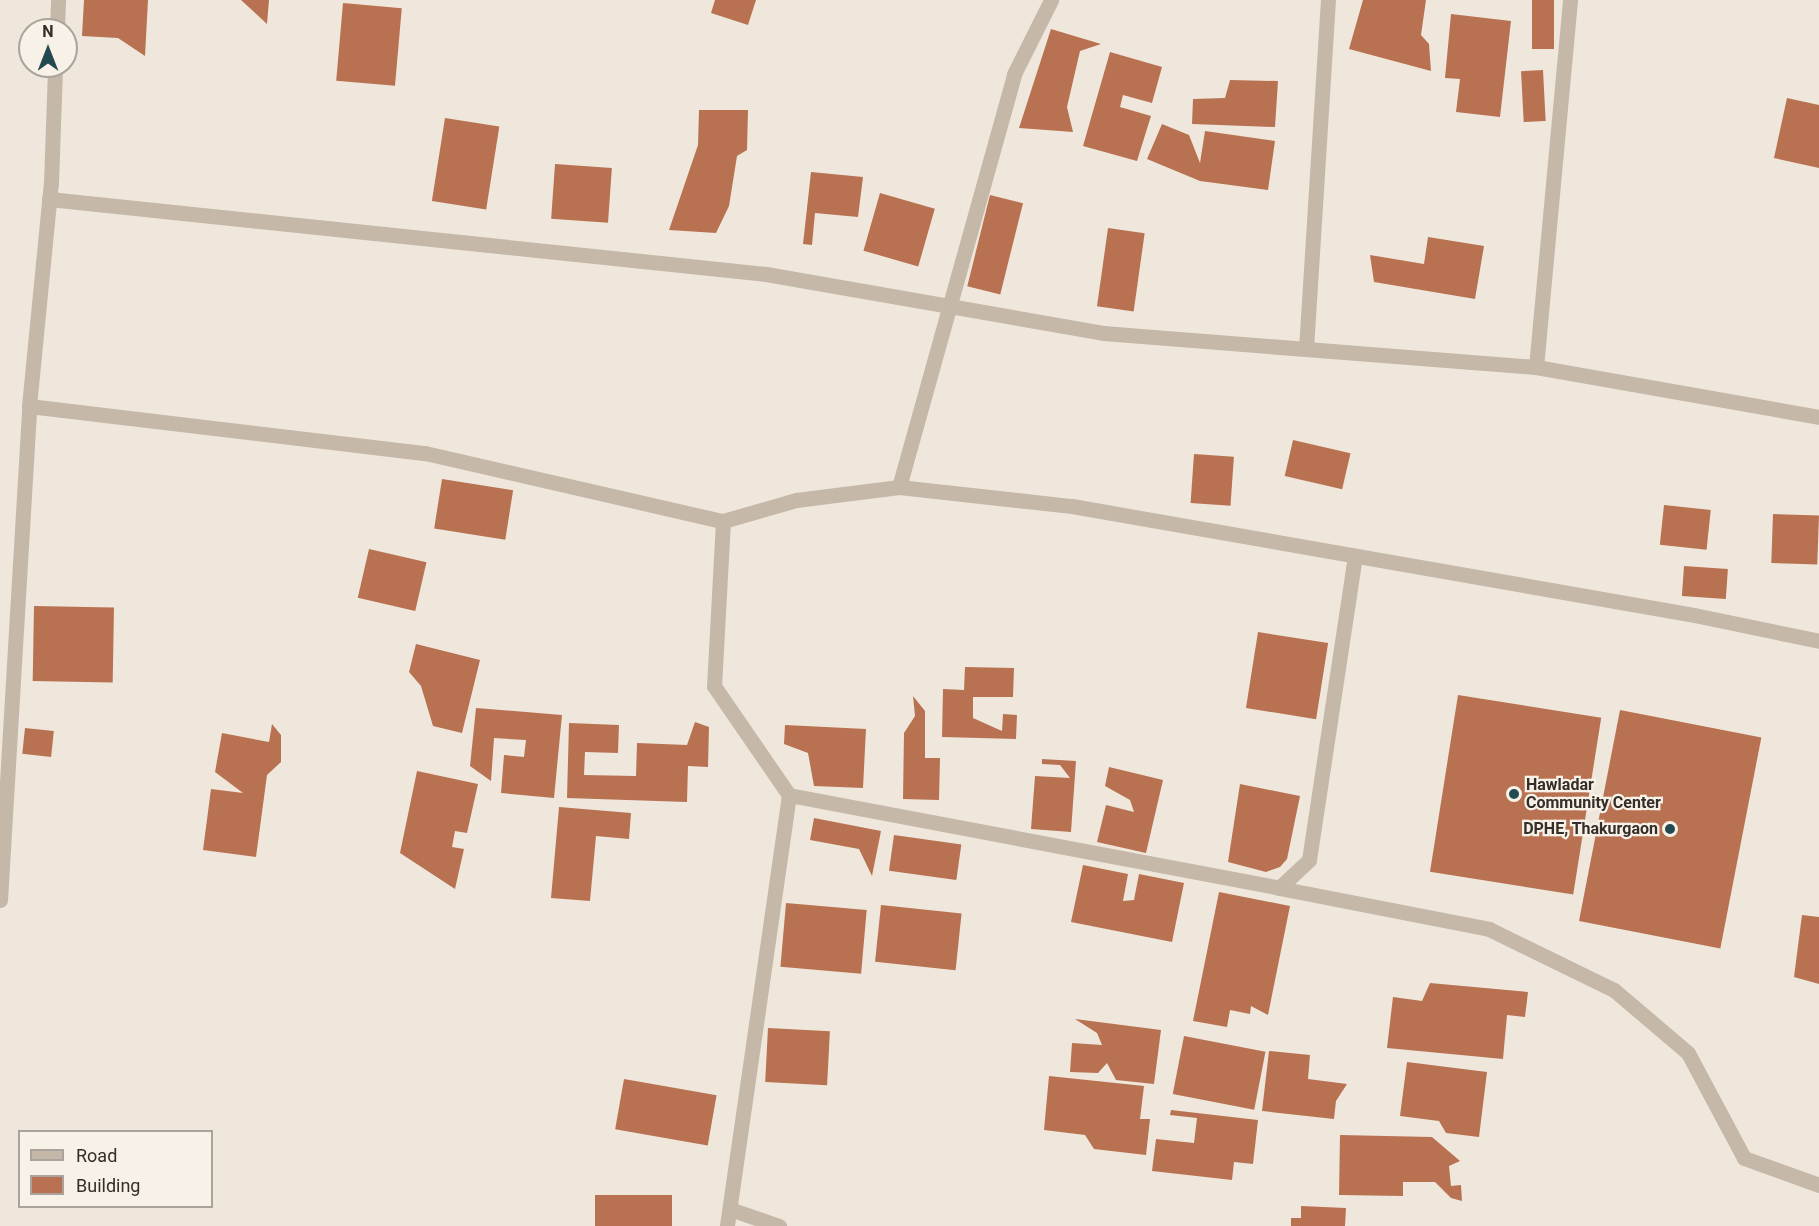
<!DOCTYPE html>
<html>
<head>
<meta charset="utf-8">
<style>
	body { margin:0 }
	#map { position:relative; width:1819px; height:1226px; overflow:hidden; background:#efe7dc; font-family:Roboto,sans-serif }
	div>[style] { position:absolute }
	.building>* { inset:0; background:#b87251; transform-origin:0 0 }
	.minor>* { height:15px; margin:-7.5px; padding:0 7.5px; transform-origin:7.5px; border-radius:7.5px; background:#c5b8a9 }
	.dots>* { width:16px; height:16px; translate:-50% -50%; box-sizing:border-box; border:3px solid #f7f1e8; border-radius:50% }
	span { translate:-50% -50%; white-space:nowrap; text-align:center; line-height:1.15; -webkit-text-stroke:4.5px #f7f1e8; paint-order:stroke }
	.poi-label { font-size:16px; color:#342d28; font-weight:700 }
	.left { translate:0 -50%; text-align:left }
	.right { translate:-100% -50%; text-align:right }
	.legend { position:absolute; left:18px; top:1130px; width:195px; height:78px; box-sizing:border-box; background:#f7f1e8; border:2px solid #a9a39b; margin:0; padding:8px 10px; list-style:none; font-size:18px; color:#342d28 }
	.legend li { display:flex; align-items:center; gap:12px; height:30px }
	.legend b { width:30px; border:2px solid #a9a39b }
	.north { position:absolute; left:18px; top:18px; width:60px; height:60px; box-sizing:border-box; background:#f7f1e8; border:2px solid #a9a39b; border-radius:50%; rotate:0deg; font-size:16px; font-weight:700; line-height:24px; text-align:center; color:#342d28 }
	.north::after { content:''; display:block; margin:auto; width:21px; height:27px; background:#234a50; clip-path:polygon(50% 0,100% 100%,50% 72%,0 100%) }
</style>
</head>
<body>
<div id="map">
	<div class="building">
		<div style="clip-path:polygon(84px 0,148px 0,145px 56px,118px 38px,82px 36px)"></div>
		<div style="clip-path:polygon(241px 0,269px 0,267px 24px)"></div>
		<div style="clip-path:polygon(715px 0,756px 0,748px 25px,711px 13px)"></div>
		<div style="clip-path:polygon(1363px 0,1426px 0,1421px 35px,1429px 44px,1431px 71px,1349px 49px)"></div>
		<div style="left:1532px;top:0;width:22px;height:49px"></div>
		<div style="left:343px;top:3px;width:59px;height:78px;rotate:5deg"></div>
		<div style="clip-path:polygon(1451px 14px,1511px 21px,1500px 117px,1456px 112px,1460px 79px,1445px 78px)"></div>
		<div style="clip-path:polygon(1051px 29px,1101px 44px,1080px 51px,1067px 107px,1073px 132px,1019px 128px)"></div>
		<div style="clip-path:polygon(1110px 52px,1162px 67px,1152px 103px,1123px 95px,1120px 107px,1151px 116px,1137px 161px,1083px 146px)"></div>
		<div style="left:1543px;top:70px;width:51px;height:22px;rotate:87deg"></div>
		<div style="clip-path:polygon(1230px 80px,1278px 81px,1275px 127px,1192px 124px,1193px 99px,1225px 98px)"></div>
		<div style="clip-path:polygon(1787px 98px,1819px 105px,1819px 168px,1774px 158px)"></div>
		<div style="clip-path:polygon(699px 110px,748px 110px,747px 150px,737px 156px,729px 206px,716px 233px,669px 230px,698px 145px)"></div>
		<div style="left:445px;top:118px;width:55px;height:84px;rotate:9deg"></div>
		<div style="clip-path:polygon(1162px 124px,1189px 135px,1200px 163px,1205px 131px,1275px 141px,1268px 190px,1200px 181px,1147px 159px)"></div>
		<div style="left:555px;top:164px;width:57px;height:55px;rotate:4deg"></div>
		<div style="clip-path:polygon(811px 172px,863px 177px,858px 217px,815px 213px,812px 245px,803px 244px)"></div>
		<div style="left:880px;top:193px;width:57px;height:60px;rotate:16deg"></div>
		<div style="left:990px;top:195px;width:34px;height:94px;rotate:14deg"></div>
		<div style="left:1108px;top:228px;width:37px;height:79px;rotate:8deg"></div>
		<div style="clip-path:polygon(1428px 237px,1484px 246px,1475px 299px,1374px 282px,1370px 255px,1424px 264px)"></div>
		<div style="left:1293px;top:440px;width:59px;height:37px;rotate:13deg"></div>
		<div style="left:1194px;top:454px;width:40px;height:49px;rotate:4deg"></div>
		<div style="left:442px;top:479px;width:72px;height:50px;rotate:9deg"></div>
		<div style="left:1664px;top:505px;width:47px;height:40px;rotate:6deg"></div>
		<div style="left:1773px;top:514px;width:46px;height:49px;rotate:2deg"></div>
		<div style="left:369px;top:549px;width:59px;height:50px;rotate:13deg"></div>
		<div style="left:1684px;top:566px;width:44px;height:30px;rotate:4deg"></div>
		<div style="left:34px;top:606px;width:80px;height:75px;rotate:1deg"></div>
		<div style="left:1258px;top:632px;width:71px;height:77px;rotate:9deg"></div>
		<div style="clip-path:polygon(416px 644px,480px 660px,462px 733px,433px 726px,421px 686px,409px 672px)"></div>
		<div style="clip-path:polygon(965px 667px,1014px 668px,1013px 697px,973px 697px,973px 718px,1002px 731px,1003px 714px,1017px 715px,1016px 739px,942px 737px,943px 689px,964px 690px)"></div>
		<div style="left:1458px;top:695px;width:145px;height:179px;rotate:9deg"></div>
		<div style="clip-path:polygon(913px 696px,925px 711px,925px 758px,940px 758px,939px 800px,903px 799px,904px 733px,915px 716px)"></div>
		<div style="clip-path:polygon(476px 708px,562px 715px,554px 798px,501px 793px,504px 755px,524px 757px,526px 740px,494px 738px,491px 781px,470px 766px)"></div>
		<div style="left:1620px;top:710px;width:144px;height:215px;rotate:11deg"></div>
		<div style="clip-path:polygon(695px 722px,709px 727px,708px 767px,688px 766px,687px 802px,567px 798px,569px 723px,619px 725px,618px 753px,585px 752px,584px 775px,636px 776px,637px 743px,687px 745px)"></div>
		<div style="clip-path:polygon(272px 724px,281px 735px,281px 762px,267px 775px,256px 857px,203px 850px,211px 789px,243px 793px,215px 772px,222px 733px,269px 742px)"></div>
		<div style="clip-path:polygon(785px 725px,866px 729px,863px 788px,814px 786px,808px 753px,784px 744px)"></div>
		<div style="left:25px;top:728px;width:29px;height:26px;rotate:6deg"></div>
		<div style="clip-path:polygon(1042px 759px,1076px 761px,1071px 832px,1031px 829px,1035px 776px,1070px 778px,1060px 765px,1042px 764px)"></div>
		<div style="clip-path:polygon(1109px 767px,1163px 780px,1146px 853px,1097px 842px,1106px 805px,1134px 812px,1130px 800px,1105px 786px)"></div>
		<div style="clip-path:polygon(417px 771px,478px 784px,467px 833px,455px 831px,452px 847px,464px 849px,455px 889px,400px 853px)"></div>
		<div style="clip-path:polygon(1240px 784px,1300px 796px,1287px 859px,1280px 867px,1266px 872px,1228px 862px)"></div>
		<div style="clip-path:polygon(559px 807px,631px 813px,629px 839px,596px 836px,590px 901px,551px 898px)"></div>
		<div style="clip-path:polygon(814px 818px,881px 831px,872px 876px,859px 849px,810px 840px)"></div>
		<div style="left:894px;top:835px;width:68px;height:36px;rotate:8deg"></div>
		<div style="clip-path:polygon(1083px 865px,1128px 874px,1123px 901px,1134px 900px,1139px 874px,1184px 883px,1172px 942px,1071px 922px)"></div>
		<div style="clip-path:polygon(1219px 892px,1290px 906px,1268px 1015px,1251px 1006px,1250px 1014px,1230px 1010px,1227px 1027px,1193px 1021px)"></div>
		<div style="left:786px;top:903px;width:81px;height:64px;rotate:5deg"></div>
		<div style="left:881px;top:905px;width:81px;height:57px;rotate:6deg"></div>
		<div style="clip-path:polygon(1802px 915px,1819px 917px,1819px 984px,1794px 977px)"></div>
		<div style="clip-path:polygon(1430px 983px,1528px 992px,1525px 1017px,1507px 1015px,1503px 1059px,1387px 1048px,1393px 997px,1422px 1001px)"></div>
		<div style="clip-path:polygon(1075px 1019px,1161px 1030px,1154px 1084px,1116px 1080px,1107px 1063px,1098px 1073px,1070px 1072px,1072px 1043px,1102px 1045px,1097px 1033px)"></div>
		<div style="left:768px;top:1028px;width:62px;height:54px;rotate:3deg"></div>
		<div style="left:1184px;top:1036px;width:83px;height:59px;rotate:11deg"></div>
		<div style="clip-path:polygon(1269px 1051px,1310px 1055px,1308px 1079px,1347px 1084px,1336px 1101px,1334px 1119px,1262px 1111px)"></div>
		<div style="clip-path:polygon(1407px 1062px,1487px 1072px,1479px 1137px,1446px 1133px,1439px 1121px,1400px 1116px)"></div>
		<div style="clip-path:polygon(1049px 1076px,1144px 1086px,1140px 1119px,1150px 1119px,1146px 1155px,1094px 1149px,1085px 1135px,1044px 1130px)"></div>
		<div style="left:624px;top:1079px;width:94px;height:51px;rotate:10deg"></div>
		<div style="clip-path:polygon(1171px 1110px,1258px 1120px,1253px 1164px,1234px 1162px,1232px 1180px,1152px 1171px,1156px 1139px,1194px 1143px,1197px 1118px,1170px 1115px)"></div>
		<div style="clip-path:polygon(1340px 1135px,1432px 1137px,1460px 1161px,1449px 1166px,1451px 1186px,1461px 1185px,1462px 1201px,1451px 1198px,1435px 1182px,1403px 1182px,1403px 1196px,1339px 1195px)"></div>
		<div style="left:595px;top:1195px;width:77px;height:33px"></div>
		<div style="clip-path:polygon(1301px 1206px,1346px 1208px,1345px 1226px,1291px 1226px,1291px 1218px,1301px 1218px)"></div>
	</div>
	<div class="minor">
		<div style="left:57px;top:30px;width:30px;rotate:-88deg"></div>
		<div style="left:49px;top:199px;width:721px;rotate:5.97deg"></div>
		<div style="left:766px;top:274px;width:342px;rotate:9.9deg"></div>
		<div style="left:1103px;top:333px;width:434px;rotate:4.5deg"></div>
		<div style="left:1536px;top:367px;width:287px;rotate:10deg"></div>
		<div style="left:1306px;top:349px;width:350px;rotate:-86.4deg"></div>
		<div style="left:1536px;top:367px;width:369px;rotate:-84.7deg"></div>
		<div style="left:29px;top:406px;width:399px;rotate:6.8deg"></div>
		<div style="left:425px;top:453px;width:306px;rotate:12.9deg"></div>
		<div style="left:723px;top:521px;width:76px;rotate:-16deg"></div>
		<div style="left:796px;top:500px;width:104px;rotate:-7.2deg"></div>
		<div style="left:899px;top:487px;width:174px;rotate:6.3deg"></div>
		<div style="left:1072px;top:506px;width:631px;rotate:9.94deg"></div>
		<div style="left:1694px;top:615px;width:128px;rotate:11.7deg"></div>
		<div style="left:899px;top:487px;width:429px;rotate:-74.4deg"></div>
		<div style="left:1014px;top:74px;width:83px;rotate:-63.4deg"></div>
		<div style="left:723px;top:521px;width:165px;rotate:93.1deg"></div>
		<div style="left:714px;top:686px;width:132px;rotate:55.5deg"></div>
		<div style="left:789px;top:795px;width:435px;rotate:98.2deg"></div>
		<div style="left:789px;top:795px;width:499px;rotate:10.7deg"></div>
		<div style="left:1279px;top:888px;width:41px;rotate:-43deg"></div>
		<div style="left:1309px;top:860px;width:307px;rotate:-81.4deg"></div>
		<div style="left:1279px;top:888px;width:214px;rotate:11deg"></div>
		<div style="left:1489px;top:929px;width:139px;rotate:26deg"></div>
		<div style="left:1614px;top:990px;width:97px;rotate:40.4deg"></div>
		<div style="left:1688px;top:1053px;width:119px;rotate:61.9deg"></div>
		<div style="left:1744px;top:1158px;width:80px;rotate:19.8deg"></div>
		<div style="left:0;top:900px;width:495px;rotate:-86.6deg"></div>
		<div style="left:29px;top:406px;width:224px;rotate:-84.4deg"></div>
		<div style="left:51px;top:183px;width:117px;rotate:-88deg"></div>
		<div style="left:730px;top:1209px;width:52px;rotate:19.1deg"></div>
	</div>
	<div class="dots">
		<div style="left:1514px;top:794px;background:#234a50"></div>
		<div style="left:1670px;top:829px;background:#234a50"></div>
	</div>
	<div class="poi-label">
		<span class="left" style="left:1526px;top:794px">Hawladar<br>Community Center</span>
		<span class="right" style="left:1658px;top:829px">DPHE, Thakurgaon</span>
	</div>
	<ul class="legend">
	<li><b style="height:8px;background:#c5b8a9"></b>Road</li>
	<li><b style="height:16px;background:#b87251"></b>Building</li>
	</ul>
	<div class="north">N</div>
</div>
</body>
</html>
